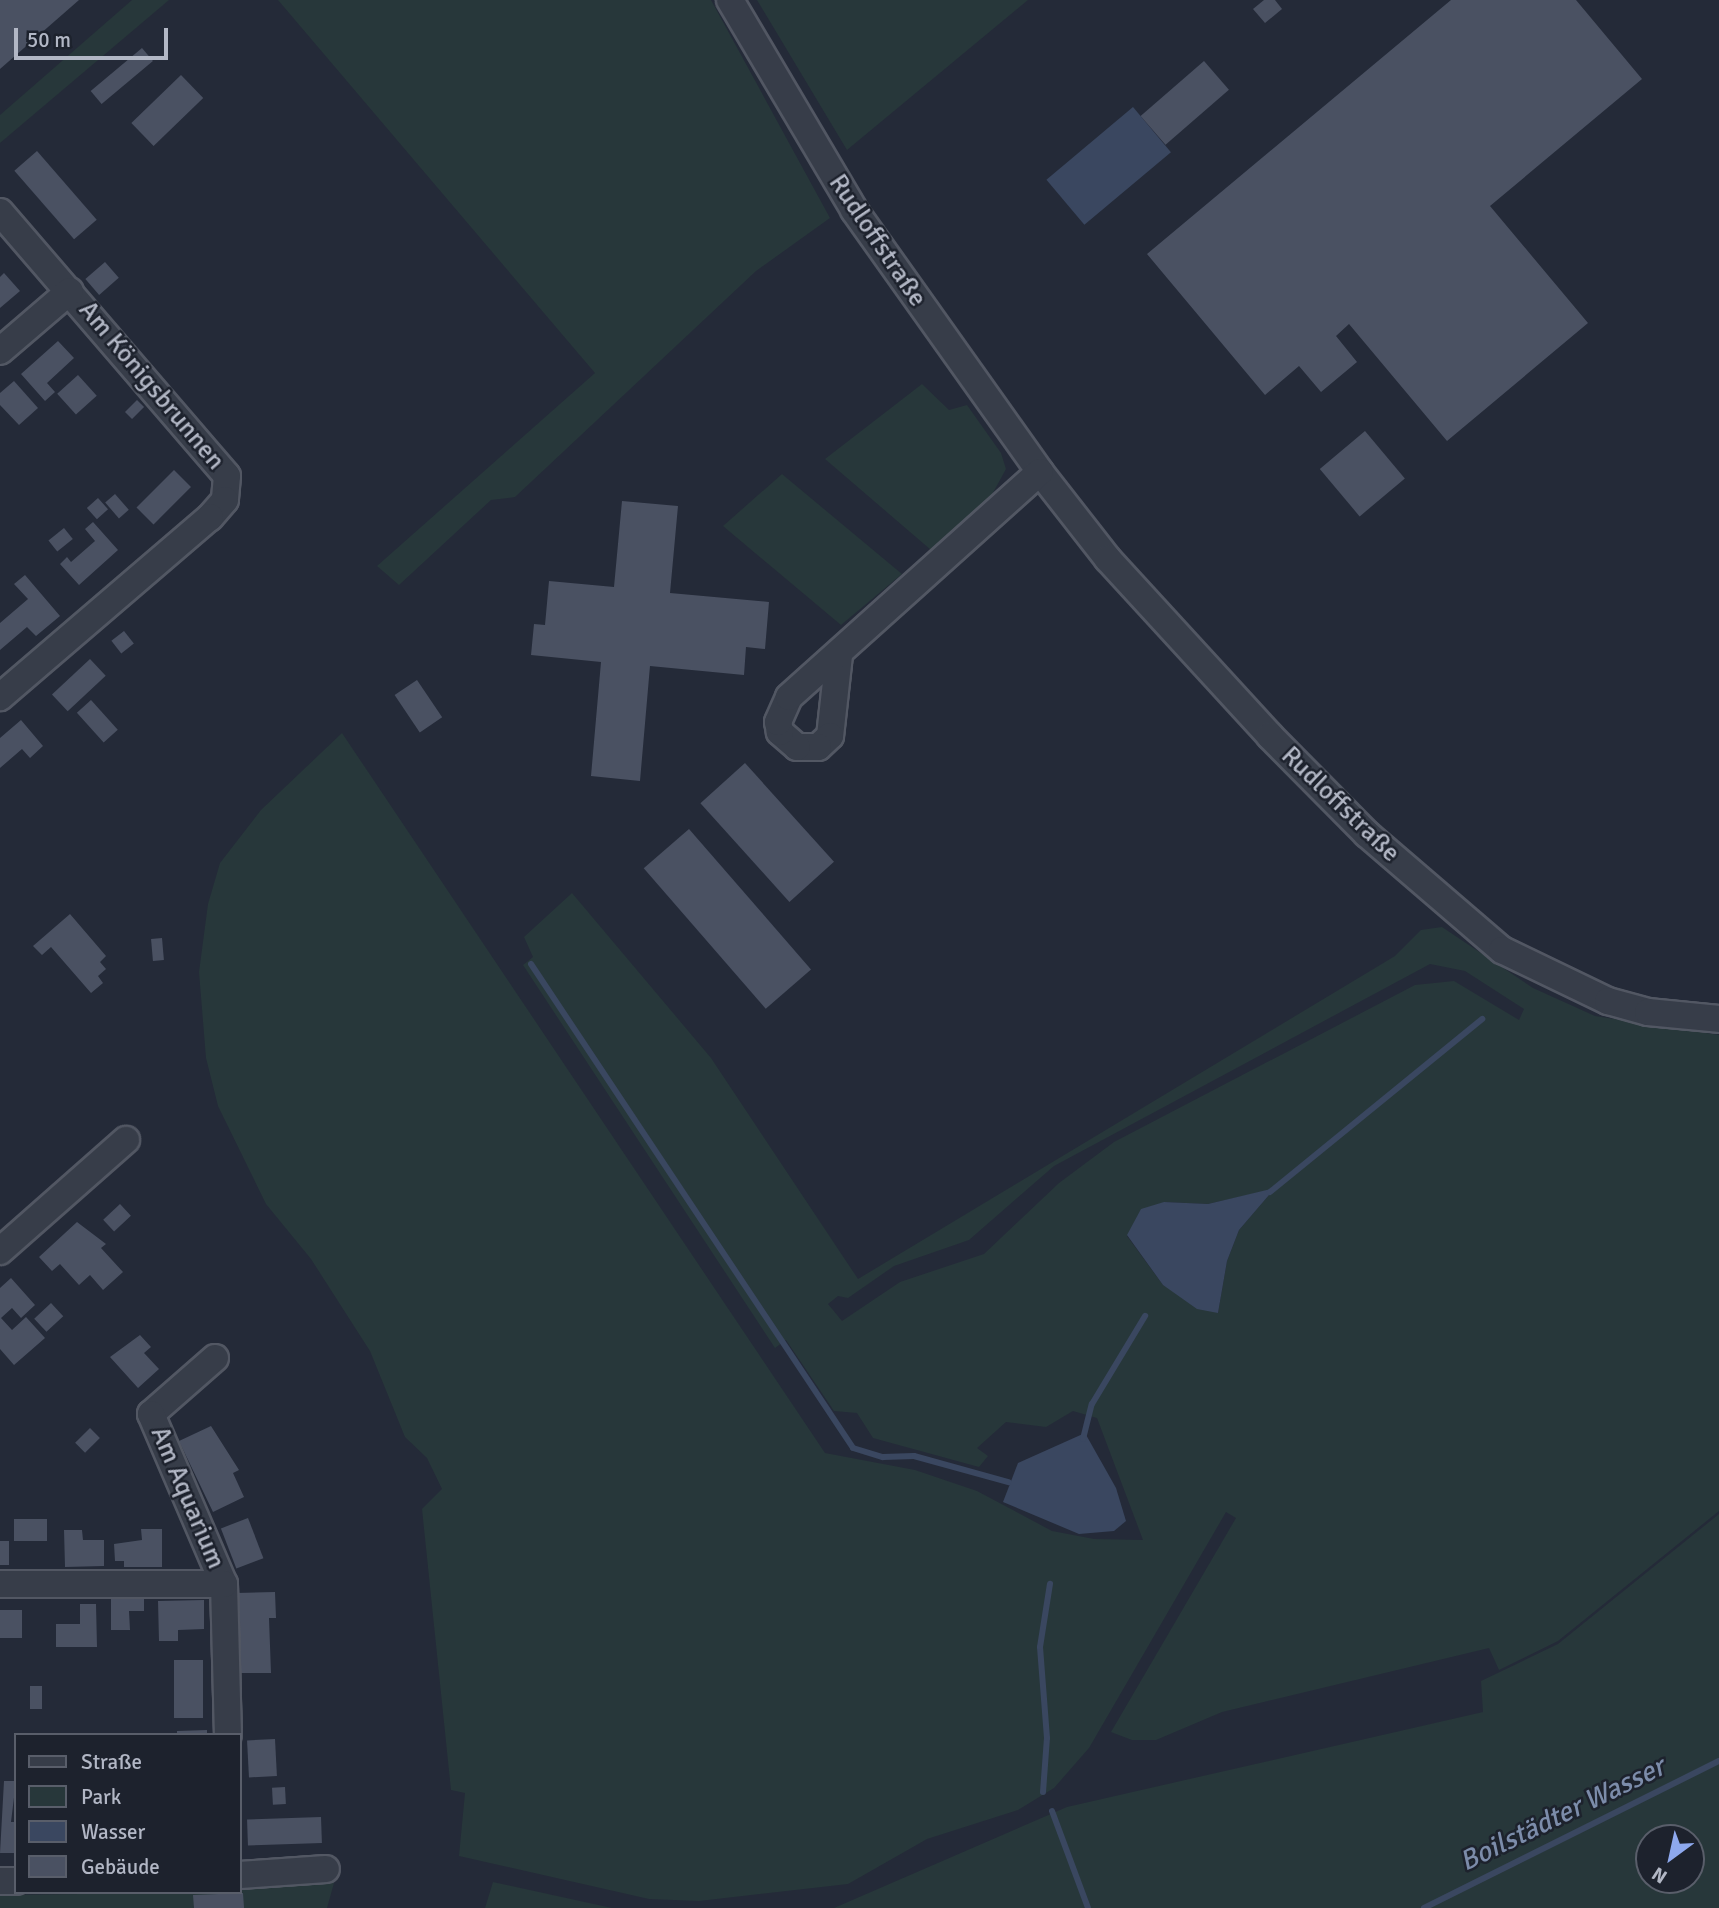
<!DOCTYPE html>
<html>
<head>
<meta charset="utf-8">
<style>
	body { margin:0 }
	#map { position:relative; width:1719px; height:1908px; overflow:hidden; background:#242a38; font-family:Signika,sans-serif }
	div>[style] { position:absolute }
	.green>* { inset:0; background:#27373a }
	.water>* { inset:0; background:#3a4760; transform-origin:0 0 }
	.stream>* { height:6px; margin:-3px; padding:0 3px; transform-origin:3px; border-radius:3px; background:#3a4760 }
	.building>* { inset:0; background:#4a5162; transform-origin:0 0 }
	.roads { filter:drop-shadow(2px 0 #525763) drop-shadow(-2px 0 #525763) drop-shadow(0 2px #525763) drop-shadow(0 -2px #525763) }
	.minor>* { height:26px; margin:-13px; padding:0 13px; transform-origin:13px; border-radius:13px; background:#373d49 }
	span { translate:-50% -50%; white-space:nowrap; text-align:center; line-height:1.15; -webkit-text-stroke:5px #1d222d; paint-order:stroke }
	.street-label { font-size:26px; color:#b2b7c5 }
	.water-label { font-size:28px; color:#7c8caa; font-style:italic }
	.legend { position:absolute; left:14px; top:1733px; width:228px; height:161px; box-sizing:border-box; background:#1d222d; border:2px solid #595e6a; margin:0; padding:9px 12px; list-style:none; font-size:21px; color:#b2b7c5 }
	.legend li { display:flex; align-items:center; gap:14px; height:35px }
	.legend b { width:35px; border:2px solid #595e6a }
	.north { position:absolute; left:1635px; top:1824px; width:70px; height:70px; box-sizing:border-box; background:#1d222d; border:2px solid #595e6a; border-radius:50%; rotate:213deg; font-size:19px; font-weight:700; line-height:28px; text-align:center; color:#b2b7c5 }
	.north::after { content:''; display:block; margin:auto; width:24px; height:32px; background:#8ea9ee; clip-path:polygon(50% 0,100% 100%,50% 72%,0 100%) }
	.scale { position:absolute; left:14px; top:28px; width:154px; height:32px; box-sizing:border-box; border:4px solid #b2b7c5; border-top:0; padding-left:9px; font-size:21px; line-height:24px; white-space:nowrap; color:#b2b7c5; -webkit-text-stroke:5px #1d222d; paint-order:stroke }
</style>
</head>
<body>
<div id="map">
	<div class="green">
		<div style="clip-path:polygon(132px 0,169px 0,0 143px,0 115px)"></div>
		<div style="clip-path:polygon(278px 0,711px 0,830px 218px,756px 271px,515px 497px,491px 500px,399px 585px,377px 566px,595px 373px)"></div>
		<div style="clip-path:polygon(757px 0,1028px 0,847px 150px)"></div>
		<div style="clip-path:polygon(922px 384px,949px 410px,967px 405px,1001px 453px,1006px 469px,989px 500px,931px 550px,825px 459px)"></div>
		<div style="clip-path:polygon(782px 474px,902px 574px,841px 625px,723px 526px)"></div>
		<div style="clip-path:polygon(evenodd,342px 733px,825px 1453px,915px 1470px,977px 1491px,1052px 1531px,1094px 1539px,1143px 1540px,1097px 1418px,1073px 1411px,1046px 1427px,1006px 1422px,977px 1448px,988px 1456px,979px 1467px,873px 1438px,857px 1413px,834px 1411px,786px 1340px,775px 1348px,523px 965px,533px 957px,524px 937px,572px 893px,711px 1058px,858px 1279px,1395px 956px,1421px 930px,1442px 927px,1533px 988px,1595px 1016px,1719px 1035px,1719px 1511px,1558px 1641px,1499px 1670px,1489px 1648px,1222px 1712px,1156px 1740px,1132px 1740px,1111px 1732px,1236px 1518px,1226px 1512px,1089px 1748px,1054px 1788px,1018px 1810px,927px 1839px,848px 1884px,699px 1901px,649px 1899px,459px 1856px,465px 1793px,451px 1790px,422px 1509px,442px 1489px,427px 1458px,405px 1437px,370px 1351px,311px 1259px,266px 1204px,218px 1106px,206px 1058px,199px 972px,208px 904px,220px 863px,261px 810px,342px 733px,1430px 964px,1465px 971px,1524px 1009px,1519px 1020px,1454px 981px,1415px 985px,1114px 1142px,1059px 1183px,984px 1254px,900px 1282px,842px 1321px,828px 1304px,838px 1296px,848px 1298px,894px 1266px,969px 1240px,1054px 1166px,1430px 964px,342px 733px,1274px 1189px,1239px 1230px,1227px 1261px,1218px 1313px,1163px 1285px,1127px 1236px,1164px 1202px,1208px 1204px,1274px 1189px)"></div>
		<div style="clip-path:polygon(evenodd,1719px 1514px,1719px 1908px,834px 1908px,1067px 1807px,1483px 1712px,1481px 1681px,1558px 1644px,1719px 1514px,1649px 1838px,1691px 1838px,1691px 1880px,1649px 1880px,1649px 1838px)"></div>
		<div style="clip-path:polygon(493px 1882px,612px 1908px,485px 1908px)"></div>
		<div style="clip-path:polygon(334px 1883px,327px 1908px,0 1908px,0 1895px,240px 1892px,240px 1887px)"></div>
	</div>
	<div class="water">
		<div style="left:1133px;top:107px;width:59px;height:113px;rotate:50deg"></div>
		<div style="clip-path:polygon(1275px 1188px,1239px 1230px,1227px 1261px,1218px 1313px,1197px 1309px,1163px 1285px,1127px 1235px,1141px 1209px,1164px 1202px,1208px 1204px)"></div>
		<div style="clip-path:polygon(1085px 1433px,1116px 1488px,1126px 1521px,1114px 1531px,1079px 1534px,1003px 1502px,1018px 1463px)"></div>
	</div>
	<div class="stream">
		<div style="left:531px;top:964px;width:581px;rotate:56.36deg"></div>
		<div style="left:853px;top:1448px;width:31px;rotate:17deg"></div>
		<div style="left:883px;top:1457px;width:31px;rotate:-2deg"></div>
		<div style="left:914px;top:1456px;width:98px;rotate:15.5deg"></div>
		<div style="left:1270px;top:1192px;width:274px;rotate:-39.2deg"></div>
		<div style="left:1083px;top:1439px;width:36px;rotate:-76deg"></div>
		<div style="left:1092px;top:1404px;width:103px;rotate:-58.9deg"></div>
		<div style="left:1043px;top:1792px;width:54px;rotate:-85.8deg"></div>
		<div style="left:1047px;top:1738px;width:91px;rotate:-94.4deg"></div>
		<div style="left:1040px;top:1647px;width:64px;rotate:-81deg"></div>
		<div style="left:1052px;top:1811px;width:103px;rotate:69.6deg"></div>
		<div style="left:1424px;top:1908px;width:330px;rotate:-26.5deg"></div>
	</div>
	<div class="building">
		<div style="clip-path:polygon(0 0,79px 0,0 69px)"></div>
		<div style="clip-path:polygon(1264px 0,1275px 0,1282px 9px,1265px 23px,1253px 9px)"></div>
		<div style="clip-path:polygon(1451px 0,1576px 0,1642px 79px,1490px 206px,1588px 323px,1447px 441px,1349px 324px,1336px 336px,1357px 362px,1321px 392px,1299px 366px,1265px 395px,1147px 254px)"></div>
		<div style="left:142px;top:48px;width:17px;height:67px;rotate:50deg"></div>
		<div style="left:1204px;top:61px;width:38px;height:84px;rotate:49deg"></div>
		<div style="left:181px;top:75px;width:32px;height:69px;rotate:46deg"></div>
		<div style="left:37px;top:151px;width:91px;height:30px;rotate:49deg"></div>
		<div style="left:105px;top:262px;width:21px;height:26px;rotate:49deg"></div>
		<div style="clip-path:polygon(4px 273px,20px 291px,0 308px,0 277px)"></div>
		<div style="clip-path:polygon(58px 341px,74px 358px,47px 383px,55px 392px,45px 401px,21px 374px)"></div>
		<div style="left:78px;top:375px;width:28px;height:28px;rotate:48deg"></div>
		<div style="clip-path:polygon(14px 381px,38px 408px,19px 425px,0 405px,0 393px)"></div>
		<div style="left:137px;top:400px;width:10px;height:17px;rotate:45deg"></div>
		<div style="left:1365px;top:431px;width:62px;height:59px;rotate:50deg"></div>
		<div style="left:174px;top:470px;width:24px;height:53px;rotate:45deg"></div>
		<div style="left:115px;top:494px;width:21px;height:13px;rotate:49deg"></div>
		<div style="left:98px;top:498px;width:15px;height:15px;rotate:48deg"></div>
		<div style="clip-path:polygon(622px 501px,678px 506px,670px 593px,769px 602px,765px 649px,746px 647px,744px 675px,650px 666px,640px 781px,591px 776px,601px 662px,531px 655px,534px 624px,545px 625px,549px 581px,614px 587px)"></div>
		<div style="clip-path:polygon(93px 522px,118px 550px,79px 585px,60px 564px,67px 557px,71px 562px,95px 541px,85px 529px)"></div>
		<div style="left:64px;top:528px;width:14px;height:20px;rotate:51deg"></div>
		<div style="clip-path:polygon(25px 575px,60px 616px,36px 636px,27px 627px,0 650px,0 623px,28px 599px,14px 584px)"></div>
		<div style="left:124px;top:631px;width:16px;height:16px;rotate:52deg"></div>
		<div style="left:90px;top:659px;width:23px;height:52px;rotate:47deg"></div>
		<div style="left:417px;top:680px;width:45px;height:27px;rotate:56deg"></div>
		<div style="left:91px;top:700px;width:40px;height:19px;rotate:48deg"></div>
		<div style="clip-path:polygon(21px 720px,43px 746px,30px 758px,22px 749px,0 768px,0 738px)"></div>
		<div style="left:745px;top:763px;width:133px;height:60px;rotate:48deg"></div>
		<div style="left:689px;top:829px;width:186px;height:60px;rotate:49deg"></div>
		<div style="clip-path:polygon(70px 914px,106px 956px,100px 962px,106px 969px,98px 976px,103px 983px,91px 993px,51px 947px,42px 955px,33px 946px)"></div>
		<div style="left:162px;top:938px;width:22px;height:11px;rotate:85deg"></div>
		<div style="left:120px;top:1204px;width:16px;height:23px;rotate:47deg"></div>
		<div style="clip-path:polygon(77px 1222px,106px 1244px,101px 1248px,123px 1272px,103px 1290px,90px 1275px,79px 1285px,60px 1264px,52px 1271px,39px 1257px)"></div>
		<div style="clip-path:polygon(11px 1278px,35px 1305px,21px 1318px,12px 1308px,1px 1318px,12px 1330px,26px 1317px,45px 1338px,14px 1365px,0 1349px,0 1288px)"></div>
		<div style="left:51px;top:1303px;width:18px;height:23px;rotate:47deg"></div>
		<div style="clip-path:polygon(140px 1335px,151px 1347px,144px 1353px,159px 1369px,138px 1388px,110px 1357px)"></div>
		<div style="clip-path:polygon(211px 1426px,239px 1470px,233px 1473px,244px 1497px,213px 1512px,179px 1441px)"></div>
		<div style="left:90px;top:1428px;width:14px;height:21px;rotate:45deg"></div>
		<div style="left:248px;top:1518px;width:43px;height:29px;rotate:69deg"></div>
		<div style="left:14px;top:1519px;width:33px;height:22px"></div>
		<div style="clip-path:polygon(141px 1529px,162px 1529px,162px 1567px,124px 1567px,124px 1561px,115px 1561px,114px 1544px,142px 1540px)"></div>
		<div style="clip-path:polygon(64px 1530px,82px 1530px,83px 1540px,104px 1540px,104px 1566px,65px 1567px)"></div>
		<div style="left:0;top:1541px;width:9px;height:24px"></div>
		<div style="clip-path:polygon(275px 1592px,276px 1618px,269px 1618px,271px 1673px,241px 1673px,236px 1593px)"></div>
		<div style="clip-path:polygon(144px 1597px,144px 1611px,129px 1611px,130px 1630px,111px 1630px,111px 1598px)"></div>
		<div style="clip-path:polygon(204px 1600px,204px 1629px,178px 1630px,178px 1641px,159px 1641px,158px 1601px)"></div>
		<div style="clip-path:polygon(80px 1604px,96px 1604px,97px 1647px,56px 1647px,56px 1624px,80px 1624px)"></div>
		<div style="left:0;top:1610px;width:22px;height:28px"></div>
		<div style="left:174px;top:1660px;width:29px;height:58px"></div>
		<div style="left:30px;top:1686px;width:12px;height:23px"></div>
		<div style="clip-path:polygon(207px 1730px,207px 1735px,177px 1735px,177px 1731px)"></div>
		<div style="left:275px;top:1739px;width:37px;height:28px;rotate:87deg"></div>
		<div style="clip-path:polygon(4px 1781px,16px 1781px,11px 1822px,16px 1822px,16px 1853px,0 1853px)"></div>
		<div style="left:285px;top:1787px;width:17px;height:13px;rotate:87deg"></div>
		<div style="left:321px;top:1817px;width:26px;height:74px;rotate:88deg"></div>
		<div style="clip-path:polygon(243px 1893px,244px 1908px,194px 1908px,193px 1895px)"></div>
	</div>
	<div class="roads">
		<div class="minor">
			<div style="left:730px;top:0;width:244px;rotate:59.4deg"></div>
			<div style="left:854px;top:210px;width:321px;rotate:54.6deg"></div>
			<div style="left:1040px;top:472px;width:110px;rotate:52deg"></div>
			<div style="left:1108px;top:559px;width:240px;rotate:47.5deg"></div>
			<div style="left:1270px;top:736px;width:138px;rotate:45.3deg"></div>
			<div style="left:1367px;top:834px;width:178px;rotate:40.7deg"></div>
			<div style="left:1502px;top:950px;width:118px;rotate:25.7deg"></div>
			<div style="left:1608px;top:1001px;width:41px;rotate:15.4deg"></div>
			<div style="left:1648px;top:1012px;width:71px;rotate:5.6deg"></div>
			<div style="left:0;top:212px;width:348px;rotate:49.3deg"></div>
			<div style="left:227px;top:476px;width:24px;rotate:95deg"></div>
			<div style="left:225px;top:500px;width:23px;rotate:131deg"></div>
			<div style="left:210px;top:517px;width:277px;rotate:139.4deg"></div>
			<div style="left:0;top:351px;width:92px;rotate:-40.6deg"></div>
			<div style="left:839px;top:655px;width:81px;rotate:96.3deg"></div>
			<div style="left:830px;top:736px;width:16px;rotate:137deg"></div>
			<div style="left:818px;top:747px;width:21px;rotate:180deg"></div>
			<div style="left:797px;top:747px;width:23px;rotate:-139deg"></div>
			<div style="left:780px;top:732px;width:10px;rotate:-101deg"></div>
			<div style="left:778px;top:722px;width:27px;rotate:-66deg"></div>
			<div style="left:789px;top:697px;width:337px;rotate:-41.9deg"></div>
			<div style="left:0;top:1251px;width:168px;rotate:-41.4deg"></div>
			<div style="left:215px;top:1358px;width:85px;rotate:138.8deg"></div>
			<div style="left:151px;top:1414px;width:185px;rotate:66.8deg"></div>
			<div style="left:224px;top:1584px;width:151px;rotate:88.5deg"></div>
			<div style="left:0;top:1584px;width:224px"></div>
			<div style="left:240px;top:1875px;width:86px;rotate:-4deg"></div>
			<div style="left:0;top:1881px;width:16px"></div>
		</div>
	</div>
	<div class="street-label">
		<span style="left:877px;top:241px;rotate:56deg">Rudloffstraße</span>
		<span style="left:151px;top:386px;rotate:50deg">Am Königsbrunnen</span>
		<span style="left:1340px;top:805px;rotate:44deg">Rudloffstraße</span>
		<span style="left:187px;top:1498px;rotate:67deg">Am Aquarium</span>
	</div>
	<div class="water-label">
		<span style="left:1562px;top:1814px;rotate:-26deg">Boilstädter Wasser</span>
	</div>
	<ul class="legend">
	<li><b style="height:9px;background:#373d49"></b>Straße</li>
	<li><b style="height:19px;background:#27373a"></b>Park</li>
	<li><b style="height:19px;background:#3a4760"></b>Wasser</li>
	<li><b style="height:19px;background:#4a5162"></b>Gebäude</li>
	</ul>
	<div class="north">N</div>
	<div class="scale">50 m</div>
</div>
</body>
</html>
